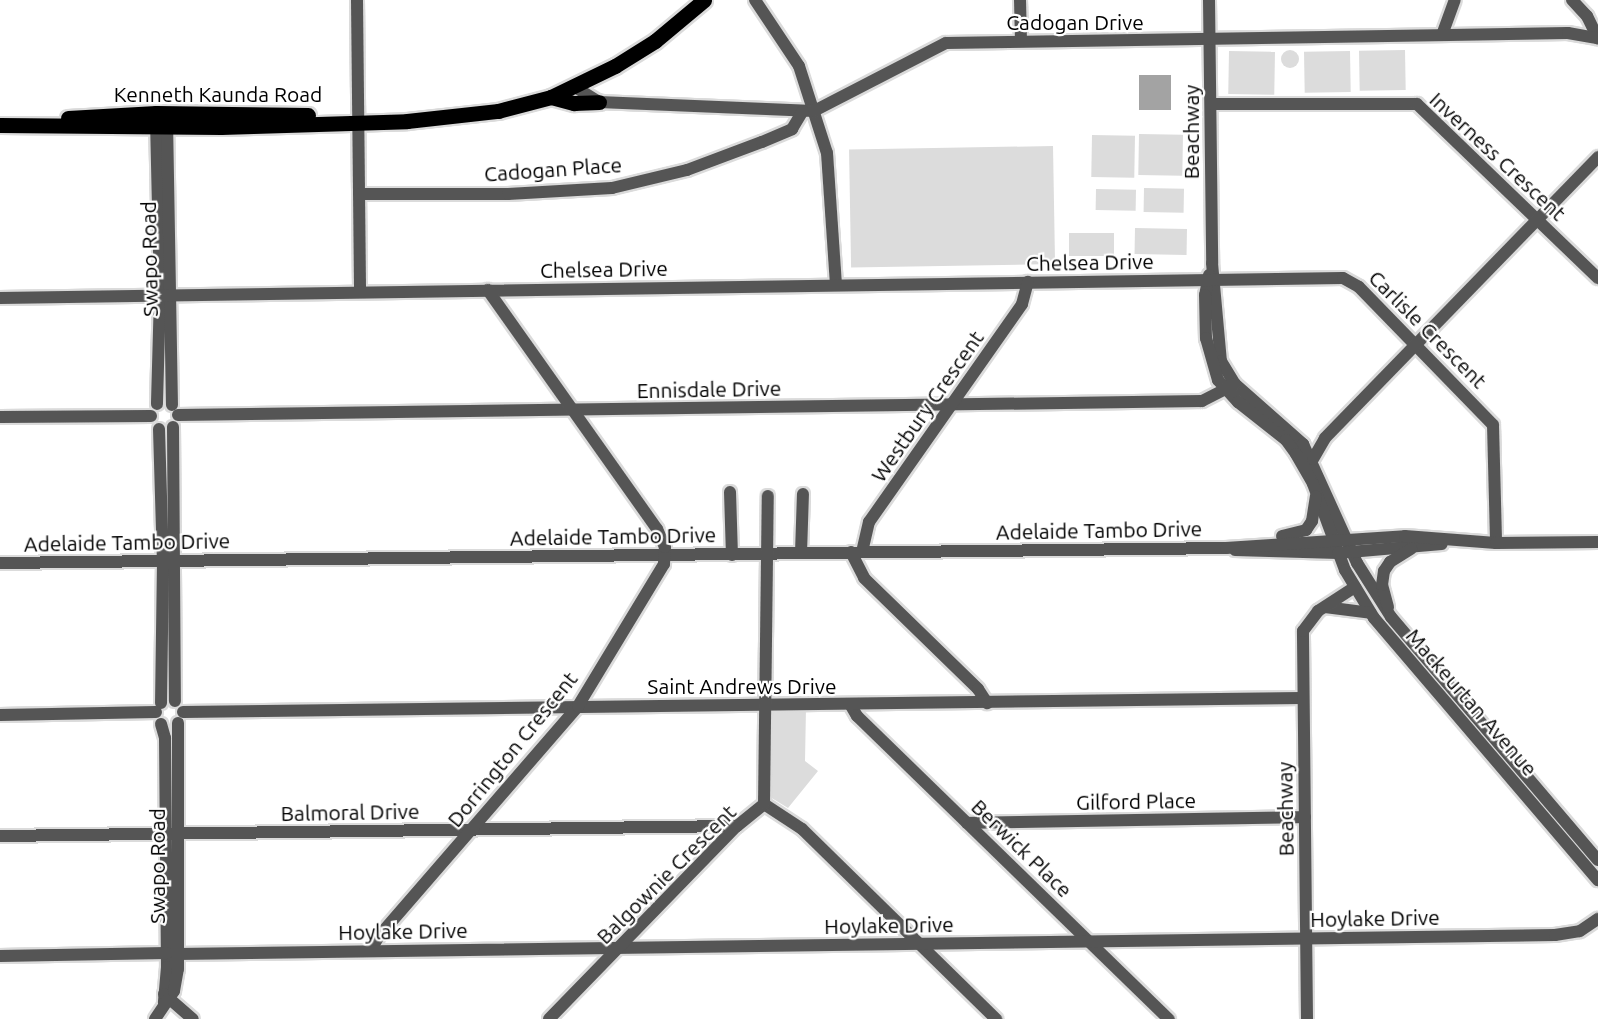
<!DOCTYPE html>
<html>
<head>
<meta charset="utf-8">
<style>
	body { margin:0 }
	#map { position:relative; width:1598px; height:1019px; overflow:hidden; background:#fff; font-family:Ubuntu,sans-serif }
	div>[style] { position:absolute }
	.green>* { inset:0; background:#dcdcdc; transform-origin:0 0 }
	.round { border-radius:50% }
	.water>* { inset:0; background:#a3a3a3; transform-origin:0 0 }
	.roads { filter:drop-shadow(2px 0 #dbdbdb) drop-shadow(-2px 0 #dbdbdb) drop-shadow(0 2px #dbdbdb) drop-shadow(0 -2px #dbdbdb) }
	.minor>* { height:12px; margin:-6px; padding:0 6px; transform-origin:6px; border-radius:6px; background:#555 }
	.major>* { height:15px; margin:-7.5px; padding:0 7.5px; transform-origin:7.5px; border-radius:7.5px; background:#000 }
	span { translate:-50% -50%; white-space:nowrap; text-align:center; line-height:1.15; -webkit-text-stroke:4.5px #fff; paint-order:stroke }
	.street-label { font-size:21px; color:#000 }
</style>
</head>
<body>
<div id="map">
	<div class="green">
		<div class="round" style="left:1281px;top:50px;width:18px;height:18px"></div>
		<div style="left:1405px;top:50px;width:40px;height:46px;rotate:89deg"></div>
		<div style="left:1229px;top:51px;width:46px;height:43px;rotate:1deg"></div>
		<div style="left:1350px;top:51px;width:41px;height:46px;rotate:89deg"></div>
		<div style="left:1139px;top:134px;width:44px;height:41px;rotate:1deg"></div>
		<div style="left:1092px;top:135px;width:43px;height:42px;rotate:1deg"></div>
		<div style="left:1053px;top:146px;width:118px;height:204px;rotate:89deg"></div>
		<div style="left:1144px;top:188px;width:40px;height:24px;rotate:1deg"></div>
		<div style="left:1096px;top:189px;width:40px;height:21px;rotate:1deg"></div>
		<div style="left:1135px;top:228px;width:52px;height:26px;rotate:1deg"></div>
		<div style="left:1069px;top:233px;width:45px;height:23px"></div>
		<div style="clip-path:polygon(806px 708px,805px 761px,818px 771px,788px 808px,770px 797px,770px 710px)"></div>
	</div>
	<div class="water">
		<div style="left:1171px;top:75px;width:35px;height:32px;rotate:90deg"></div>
	</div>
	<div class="roads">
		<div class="minor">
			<div style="left:357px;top:0;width:291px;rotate:89.4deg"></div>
			<div style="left:755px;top:0;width:79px;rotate:56.3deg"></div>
			<div style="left:799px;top:66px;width:91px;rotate:72.2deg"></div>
			<div style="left:827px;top:153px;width:132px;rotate:86.1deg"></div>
			<div style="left:1020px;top:0;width:41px;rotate:88.6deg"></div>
			<div style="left:1209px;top:0;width:263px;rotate:89.3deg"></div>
			<div style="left:1212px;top:263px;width:98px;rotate:84.8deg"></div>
			<div style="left:1221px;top:361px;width:27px;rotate:59deg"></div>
			<div style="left:1235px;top:384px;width:91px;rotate:41.4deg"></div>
			<div style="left:1303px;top:444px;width:131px;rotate:65.6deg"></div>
			<div style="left:1357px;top:563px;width:64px;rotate:57.8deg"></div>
			<div style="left:1391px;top:617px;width:319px;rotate:49.6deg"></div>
			<div style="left:1572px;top:0;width:22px;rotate:47deg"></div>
			<div style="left:1587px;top:16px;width:25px;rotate:64deg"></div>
			<div style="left:1442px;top:35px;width:37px;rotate:-70deg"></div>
			<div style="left:575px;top:87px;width:28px;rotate:32deg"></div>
			<div style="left:599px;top:102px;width:215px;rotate:2.4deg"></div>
			<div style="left:814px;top:111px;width:148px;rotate:-27.3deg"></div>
			<div style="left:946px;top:43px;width:622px;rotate:-0.92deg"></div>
			<div style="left:1568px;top:33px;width:28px;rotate:10deg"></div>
			<div style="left:1211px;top:104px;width:206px"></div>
			<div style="left:1417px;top:104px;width:251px;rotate:43.9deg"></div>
			<div style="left:156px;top:120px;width:175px;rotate:88.7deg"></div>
			<div style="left:160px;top:295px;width:109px;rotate:91.6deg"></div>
			<div style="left:167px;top:120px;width:285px;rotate:89deg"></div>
			<div style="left:359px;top:194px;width:149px"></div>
			<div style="left:508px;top:194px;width:104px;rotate:-3.3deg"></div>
			<div style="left:612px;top:188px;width:77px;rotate:-13.5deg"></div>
			<div style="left:687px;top:170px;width:80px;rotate:-20.5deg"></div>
			<div style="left:762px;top:142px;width:33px;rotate:-23deg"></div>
			<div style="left:792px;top:129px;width:21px;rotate:-59deg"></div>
			<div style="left:1209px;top:275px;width:20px;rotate:101deg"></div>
			<div style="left:1205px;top:295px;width:43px;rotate:88.7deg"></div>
			<div style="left:1206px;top:338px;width:44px;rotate:74.1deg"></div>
			<div style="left:1218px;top:380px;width:30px;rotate:48deg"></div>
			<div style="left:1238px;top:402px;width:61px;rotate:38.4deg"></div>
			<div style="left:1286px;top:440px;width:17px;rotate:54deg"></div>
			<div style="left:1296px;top:454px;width:34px;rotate:60deg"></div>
			<div style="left:1313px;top:484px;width:92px;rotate:69.6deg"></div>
			<div style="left:1345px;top:570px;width:56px;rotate:58.9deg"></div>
			<div style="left:1374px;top:618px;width:345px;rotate:49.5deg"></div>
			<div style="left:0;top:298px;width:1343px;rotate:-0.85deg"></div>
			<div style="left:1343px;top:278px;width:18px;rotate:29deg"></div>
			<div style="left:1359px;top:287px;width:192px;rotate:45.8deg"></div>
			<div style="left:1493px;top:425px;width:118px;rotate:88.5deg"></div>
			<div style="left:178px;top:415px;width:1024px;rotate:-0.78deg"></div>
			<div style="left:1202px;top:401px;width:37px;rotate:-27deg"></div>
			<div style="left:0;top:417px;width:151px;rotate:-0.4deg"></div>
			<div style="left:173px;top:427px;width:274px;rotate:89.6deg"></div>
			<div style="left:159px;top:429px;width:132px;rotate:88.3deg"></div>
			<div style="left:163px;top:561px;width:142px;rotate:90.8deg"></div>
			<div style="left:1313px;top:459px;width:24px;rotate:-60deg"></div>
			<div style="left:1325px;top:438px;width:392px;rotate:-45.8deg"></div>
			<div style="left:730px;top:492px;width:63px;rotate:88.2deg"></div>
			<div style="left:1282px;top:536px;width:25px;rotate:-14deg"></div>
			<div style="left:1306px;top:530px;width:11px;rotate:-56deg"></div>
			<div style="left:1312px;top:521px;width:25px;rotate:-81deg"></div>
			<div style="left:1235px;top:550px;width:103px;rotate:1.7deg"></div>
			<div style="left:1338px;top:553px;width:104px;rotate:-4.9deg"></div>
			<div style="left:851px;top:552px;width:29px;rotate:63deg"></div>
			<div style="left:864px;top:578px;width:159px;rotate:44.2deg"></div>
			<div style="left:978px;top:689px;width:17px;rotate:57deg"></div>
			<div style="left:862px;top:552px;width:31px;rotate:-77deg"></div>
			<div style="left:869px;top:522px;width:266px;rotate:-54.9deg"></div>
			<div style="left:1022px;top:304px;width:23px;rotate:-75deg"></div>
			<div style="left:801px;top:553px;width:59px;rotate:-88.1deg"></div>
			<div style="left:0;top:563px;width:1226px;rotate:-0.7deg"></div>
			<div style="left:1226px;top:548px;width:179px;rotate:-3.8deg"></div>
			<div style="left:1405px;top:536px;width:91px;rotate:4.4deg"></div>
			<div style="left:1496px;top:543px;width:102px;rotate:-0.6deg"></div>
			<div style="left:1325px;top:607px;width:46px;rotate:7.4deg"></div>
			<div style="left:1388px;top:607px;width:23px;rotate:-105deg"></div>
			<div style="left:1382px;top:585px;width:14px;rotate:-82deg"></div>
			<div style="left:1384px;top:571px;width:11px;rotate:-56deg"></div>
			<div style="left:1390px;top:562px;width:25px;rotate:-32deg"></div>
			<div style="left:850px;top:704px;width:14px;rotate:60deg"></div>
			<div style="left:857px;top:716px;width:435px;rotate:44.2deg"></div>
			<div style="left:183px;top:712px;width:1119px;rotate:-0.72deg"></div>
			<div style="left:0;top:715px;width:156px;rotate:-1.1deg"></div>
			<div style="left:161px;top:724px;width:15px;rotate:74deg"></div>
			<div style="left:165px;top:738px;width:229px;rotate:89.5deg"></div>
			<div style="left:167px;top:967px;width:36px;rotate:95deg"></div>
			<div style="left:764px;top:804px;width:45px;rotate:33.3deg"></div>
			<div style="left:802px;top:829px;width:272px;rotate:44.4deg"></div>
			<div style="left:967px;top:823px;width:338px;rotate:-1deg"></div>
			<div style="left:0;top:836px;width:737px;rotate:-0.78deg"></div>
			<div style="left:370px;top:951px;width:17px;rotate:-59deg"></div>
			<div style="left:379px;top:936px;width:304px;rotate:-49.1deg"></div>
			<div style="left:578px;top:706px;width:166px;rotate:-58.8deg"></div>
			<div style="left:664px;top:564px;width:17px;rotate:-87deg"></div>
			<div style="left:665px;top:547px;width:20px;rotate:-114deg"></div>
			<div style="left:657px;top:529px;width:293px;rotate:-125.3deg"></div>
			<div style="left:177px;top:954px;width:1378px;rotate:-0.79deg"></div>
			<div style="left:1555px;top:935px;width:25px;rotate:-9deg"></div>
			<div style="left:1580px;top:931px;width:22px;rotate:-34deg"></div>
			<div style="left:0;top:956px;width:167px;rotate:-1deg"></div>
			<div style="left:164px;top:994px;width:38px;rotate:41deg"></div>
			<div style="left:155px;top:1019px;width:34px;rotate:-56deg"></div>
			<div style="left:174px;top:991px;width:22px;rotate:-80deg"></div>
			<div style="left:178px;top:969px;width:246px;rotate:-90deg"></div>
			<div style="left:549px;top:1019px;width:269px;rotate:-45.8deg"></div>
			<div style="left:737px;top:826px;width:35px;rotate:-39deg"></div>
			<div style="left:764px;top:804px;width:308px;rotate:-89.3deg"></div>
			<div style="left:1307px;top:1019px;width:388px;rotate:-90.6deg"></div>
			<div style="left:1303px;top:631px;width:25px;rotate:-53deg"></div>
			<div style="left:1318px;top:611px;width:44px;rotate:-33deg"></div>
		</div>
		<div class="major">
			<div style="left:551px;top:97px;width:24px;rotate:15deg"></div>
			<div style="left:574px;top:103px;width:25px;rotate:-2deg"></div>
			<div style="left:68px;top:118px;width:88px;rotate:-3.3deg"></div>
			<div style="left:156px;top:113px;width:152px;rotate:0.8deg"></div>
			<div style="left:0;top:125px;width:221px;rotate:0.5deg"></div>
			<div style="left:221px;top:127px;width:186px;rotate:-1.8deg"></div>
			<div style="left:407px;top:121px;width:92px;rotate:-6.3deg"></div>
			<div style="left:498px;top:111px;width:55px;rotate:-14.8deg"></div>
			<div style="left:551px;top:97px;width:71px;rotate:-25.8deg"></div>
			<div style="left:615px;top:66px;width:47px;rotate:-32deg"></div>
			<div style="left:655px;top:41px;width:64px;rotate:-39.9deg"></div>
		</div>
	</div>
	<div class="street-label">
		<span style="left:1075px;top:22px">Cadogan Drive</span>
		<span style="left:218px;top:94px">Kenneth Kaunda Road</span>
		<span style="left:1191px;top:132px;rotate:-90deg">Beachway</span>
		<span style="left:1498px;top:156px;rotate:43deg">Inverness Crescent</span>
		<span style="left:553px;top:169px;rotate:-4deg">Cadogan Place</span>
		<span style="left:149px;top:259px;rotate:-91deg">Swapo Road</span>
		<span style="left:1090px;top:262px;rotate:-1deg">Chelsea Drive</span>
		<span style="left:604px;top:269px;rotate:-1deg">Chelsea Drive</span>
		<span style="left:1428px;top:329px;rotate:45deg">Carlisle Crescent</span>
		<span style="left:709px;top:389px;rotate:-1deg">Ennisdale Drive</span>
		<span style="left:927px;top:406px;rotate:-55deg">Westbury Crescent</span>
		<span style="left:1099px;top:530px;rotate:-1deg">Adelaide Tambo Drive</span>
		<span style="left:613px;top:536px;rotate:-1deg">Adelaide Tambo Drive</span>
		<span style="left:127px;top:542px;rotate:-1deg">Adelaide Tambo Drive</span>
		<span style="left:742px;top:686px">Saint Andrews Drive</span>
		<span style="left:1472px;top:702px;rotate:49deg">Mackeurtan Avenue</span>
		<span style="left:512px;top:749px;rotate:-51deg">Dorrington Crescent</span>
		<span style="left:1136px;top:801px;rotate:-1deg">Gilford Place</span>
		<span style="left:1285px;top:809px;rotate:-91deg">Beachway</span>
		<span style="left:350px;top:812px;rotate:-1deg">Balmoral Drive</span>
		<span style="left:1022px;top:848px;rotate:44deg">Berwick Place</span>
		<span style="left:157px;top:866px;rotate:-90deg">Swapo Road</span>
		<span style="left:666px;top:874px;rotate:-45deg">Balgownie Crescent</span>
		<span style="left:1375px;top:918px;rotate:-1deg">Hoylake Drive</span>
		<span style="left:889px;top:925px;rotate:-1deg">Hoylake Drive</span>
		<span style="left:403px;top:931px;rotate:-1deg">Hoylake Drive</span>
	</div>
</div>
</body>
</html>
